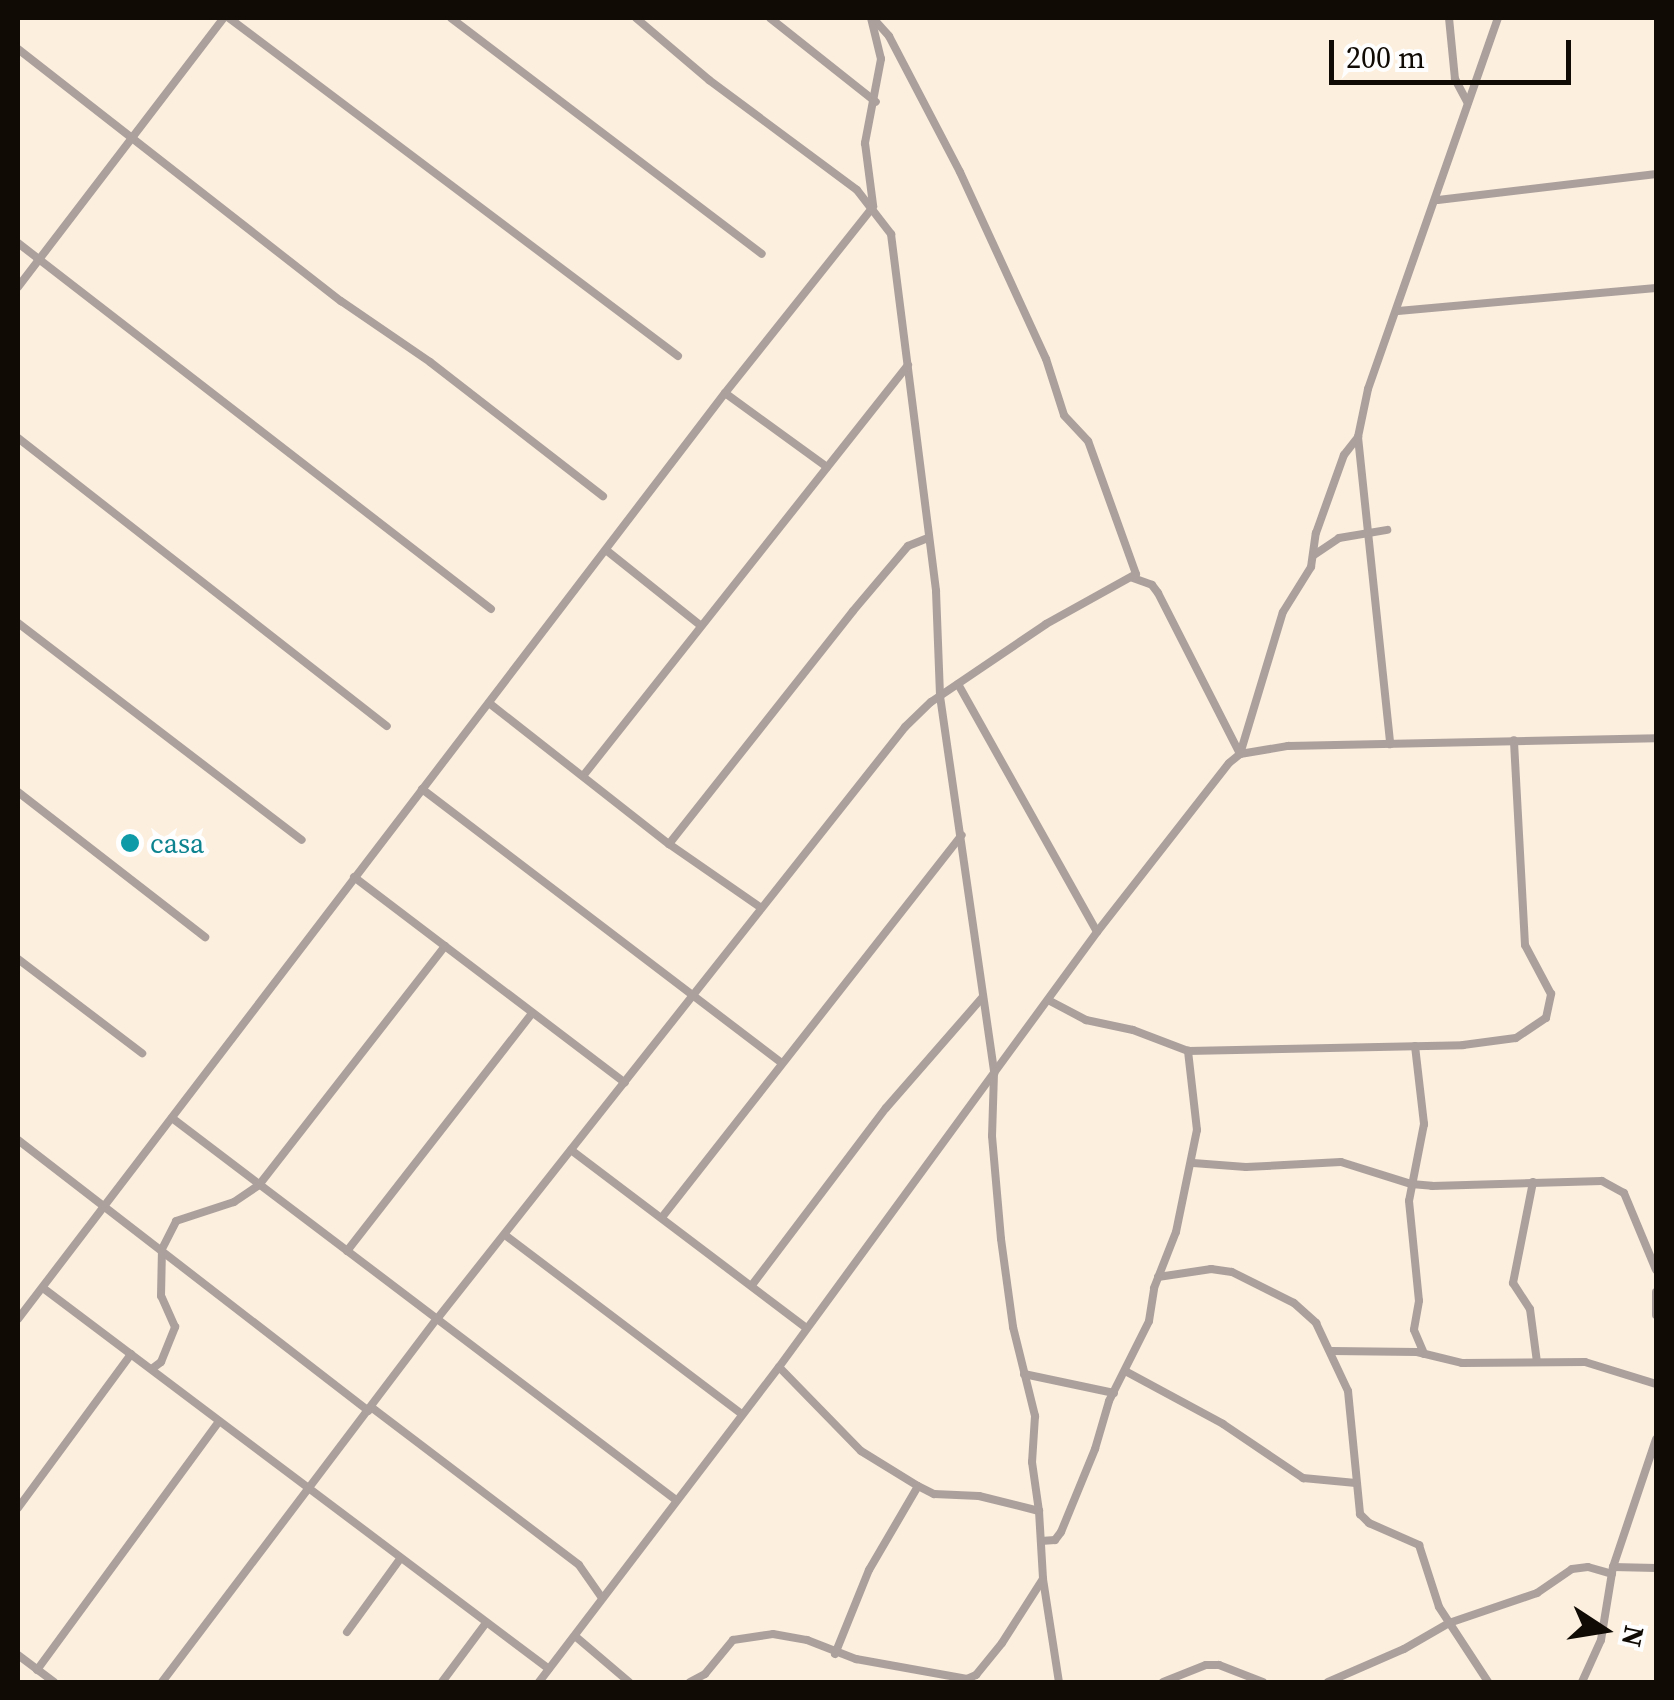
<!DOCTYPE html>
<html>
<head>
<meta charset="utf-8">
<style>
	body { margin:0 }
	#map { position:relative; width:1674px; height:1700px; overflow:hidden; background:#fcefde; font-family:"Source Serif 4",serif }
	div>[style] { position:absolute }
	.minor>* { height:8px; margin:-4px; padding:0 4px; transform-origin:4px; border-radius:4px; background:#aca09d }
	.dots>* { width:28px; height:28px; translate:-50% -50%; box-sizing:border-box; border:5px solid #fefefe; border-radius:50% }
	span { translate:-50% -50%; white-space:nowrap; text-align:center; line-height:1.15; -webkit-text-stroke:9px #fefefe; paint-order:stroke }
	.culture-label { font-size:28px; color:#0d838f }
	.left { translate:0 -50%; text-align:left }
	.frame { position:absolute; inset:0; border:20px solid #110b05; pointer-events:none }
	.north { position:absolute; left:1554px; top:1580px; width:100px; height:100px; -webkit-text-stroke:8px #fefefe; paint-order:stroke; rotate:102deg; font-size:28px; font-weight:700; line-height:40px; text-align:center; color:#110b05 }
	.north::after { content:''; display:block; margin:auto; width:35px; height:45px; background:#110b05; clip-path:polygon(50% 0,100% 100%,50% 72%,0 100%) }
	.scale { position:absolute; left:1329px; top:40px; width:242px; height:45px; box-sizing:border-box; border:5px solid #110b05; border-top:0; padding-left:12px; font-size:30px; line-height:35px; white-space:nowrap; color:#110b05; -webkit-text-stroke:8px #fefefe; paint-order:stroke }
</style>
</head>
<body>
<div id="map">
	<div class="minor">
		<div style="left:229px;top:18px;width:562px;rotate:36.97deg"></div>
		<div style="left:451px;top:18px;width:390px;rotate:37.2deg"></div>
		<div style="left:636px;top:18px;width:96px;rotate:40.3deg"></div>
		<div style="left:709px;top:80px;width:184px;rotate:36.6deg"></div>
		<div style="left:857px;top:190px;width:56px;rotate:52.3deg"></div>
		<div style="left:891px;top:234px;width:360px;rotate:82.8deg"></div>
		<div style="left:936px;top:591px;width:105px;rotate:87.8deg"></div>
		<div style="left:940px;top:696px;width:381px;rotate:81.8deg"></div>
		<div style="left:994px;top:1073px;width:63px;rotate:91.8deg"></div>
		<div style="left:992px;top:1136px;width:103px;rotate:85deg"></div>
		<div style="left:1001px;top:1239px;width:89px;rotate:82.2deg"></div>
		<div style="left:1013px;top:1327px;width:92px;rotate:76.1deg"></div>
		<div style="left:1035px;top:1416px;width:46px;rotate:93.7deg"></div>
		<div style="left:1032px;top:1462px;width:49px;rotate:81.9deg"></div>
		<div style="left:770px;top:18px;width:135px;rotate:38.4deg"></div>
		<div style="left:871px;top:18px;width:42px;rotate:76.3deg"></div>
		<div style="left:881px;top:59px;width:86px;rotate:100.8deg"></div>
		<div style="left:865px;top:143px;width:63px;rotate:82.6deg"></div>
		<div style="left:1449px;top:18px;width:61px;rotate:84.4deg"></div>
		<div style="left:1455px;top:79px;width:27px;rotate:62deg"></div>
		<div style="left:18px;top:49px;width:410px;rotate:38deg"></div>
		<div style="left:341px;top:301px;width:108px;rotate:34.4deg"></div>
		<div style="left:430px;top:362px;width:219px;rotate:37.8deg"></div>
		<div style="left:1438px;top:200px;width:220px;rotate:-6.8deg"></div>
		<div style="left:18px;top:243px;width:598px;rotate:37.73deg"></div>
		<div style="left:18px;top:287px;width:339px;rotate:-52.6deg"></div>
		<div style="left:1398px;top:311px;width:259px;rotate:-5.1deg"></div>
		<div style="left:725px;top:393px;width:126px;rotate:36deg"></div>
		<div style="left:1358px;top:437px;width:309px;rotate:84deg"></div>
		<div style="left:18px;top:438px;width:468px;rotate:38deg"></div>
		<div style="left:606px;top:550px;width:120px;rotate:38.6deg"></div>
		<div style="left:1314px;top:555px;width:30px;rotate:-34deg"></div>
		<div style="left:1339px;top:538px;width:49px;rotate:-9.5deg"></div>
		<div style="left:1133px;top:578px;width:20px;rotate:20deg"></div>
		<div style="left:1152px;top:585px;width:10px;rotate:53deg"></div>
		<div style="left:1158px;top:593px;width:181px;rotate:63deg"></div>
		<div style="left:18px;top:623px;width:357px;rotate:37.4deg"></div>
		<div style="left:958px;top:684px;width:284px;rotate:60.7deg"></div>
		<div style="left:489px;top:703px;width:229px;rotate:38.1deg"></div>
		<div style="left:669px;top:844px;width:111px;rotate:34.7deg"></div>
		<div style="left:1240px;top:754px;width:148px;rotate:-73.2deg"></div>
		<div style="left:1283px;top:612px;width:53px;rotate:-58.1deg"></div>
		<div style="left:1311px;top:567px;width:34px;rotate:-82deg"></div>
		<div style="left:1316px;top:533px;width:83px;rotate:-70.3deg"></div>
		<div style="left:1344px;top:455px;width:23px;rotate:-52deg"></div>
		<div style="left:1358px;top:437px;width:49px;rotate:-78.2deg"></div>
		<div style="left:1368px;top:389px;width:393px;rotate:-70.7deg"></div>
		<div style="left:583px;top:776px;width:524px;rotate:-51.66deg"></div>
		<div style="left:422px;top:789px;width:452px;rotate:37.3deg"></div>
		<div style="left:18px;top:792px;width:237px;rotate:37.8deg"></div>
		<div style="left:669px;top:844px;width:297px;rotate:-51.7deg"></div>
		<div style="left:853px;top:611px;width:85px;rotate:-49.8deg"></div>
		<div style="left:908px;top:546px;width:22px;rotate:-22deg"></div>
		<div style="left:354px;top:877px;width:340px;rotate:37.2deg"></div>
		<div style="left:18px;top:959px;width:156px;rotate:37.2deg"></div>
		<div style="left:1050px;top:1001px;width:41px;rotate:27.8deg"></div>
		<div style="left:1086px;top:1020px;width:48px;rotate:12deg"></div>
		<div style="left:1133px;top:1030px;width:59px;rotate:20.9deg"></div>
		<div style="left:1188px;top:1051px;width:275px;rotate:-1.2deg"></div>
		<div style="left:1463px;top:1045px;width:53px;rotate:-7.5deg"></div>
		<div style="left:1516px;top:1038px;width:36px;rotate:-34deg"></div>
		<div style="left:1546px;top:1018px;width:25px;rotate:-78deg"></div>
		<div style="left:1551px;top:994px;width:55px;rotate:-118deg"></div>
		<div style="left:1525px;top:945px;width:205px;rotate:-93.1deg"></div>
		<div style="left:1415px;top:1046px;width:79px;rotate:83.4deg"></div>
		<div style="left:1424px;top:1124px;width:78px;rotate:101deg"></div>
		<div style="left:1409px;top:1201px;width:100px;rotate:84.3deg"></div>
		<div style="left:1419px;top:1301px;width:29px;rotate:100deg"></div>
		<div style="left:1414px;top:1330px;width:26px;rotate:67deg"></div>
		<div style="left:172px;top:1118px;width:632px;rotate:37.16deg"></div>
		<div style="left:18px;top:1140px;width:443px;rotate:37.7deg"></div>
		<div style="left:571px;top:1150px;width:293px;rotate:37.1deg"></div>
		<div style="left:1193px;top:1163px;width:53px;rotate:4.3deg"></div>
		<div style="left:1246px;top:1167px;width:95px;rotate:-3deg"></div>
		<div style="left:1341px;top:1162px;width:73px;rotate:17.4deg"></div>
		<div style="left:1411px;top:1184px;width:21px;rotate:5deg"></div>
		<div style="left:1432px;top:1186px;width:170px;rotate:-1.7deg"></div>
		<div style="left:1602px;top:1181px;width:25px;rotate:29deg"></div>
		<div style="left:1624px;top:1193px;width:83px;rotate:67.4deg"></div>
		<div style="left:1533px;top:1182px;width:103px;rotate:101.2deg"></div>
		<div style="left:1513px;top:1283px;width:31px;rotate:57deg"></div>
		<div style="left:1530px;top:1309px;width:53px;rotate:82.5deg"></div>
		<div style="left:663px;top:1216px;width:484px;rotate:-51.9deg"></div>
		<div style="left:505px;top:1235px;width:297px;rotate:37.1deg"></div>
		<div style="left:347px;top:1251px;width:301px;rotate:-52.1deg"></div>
		<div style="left:1158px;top:1277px;width:54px;rotate:-8.6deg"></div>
		<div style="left:1211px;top:1269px;width:21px;rotate:8deg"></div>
		<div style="left:1232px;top:1272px;width:69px;rotate:26.6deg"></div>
		<div style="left:1294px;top:1303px;width:30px;rotate:42deg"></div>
		<div style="left:1316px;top:1323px;width:75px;rotate:64.8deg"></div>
		<div style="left:1348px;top:1391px;width:124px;rotate:84.4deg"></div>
		<div style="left:1360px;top:1514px;width:13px;rotate:45deg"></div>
		<div style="left:1369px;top:1523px;width:55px;rotate:23.7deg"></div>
		<div style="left:1419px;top:1545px;width:65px;rotate:72.1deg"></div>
		<div style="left:1439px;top:1607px;width:90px;rotate:56.8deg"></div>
		<div style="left:752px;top:1285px;width:222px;rotate:-52.9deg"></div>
		<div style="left:886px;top:1108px;width:146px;rotate:-48.9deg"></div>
		<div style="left:43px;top:1288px;width:633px;rotate:36.98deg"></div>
		<div style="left:1656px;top:1292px;width:23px;rotate:90deg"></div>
		<div style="left:18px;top:1319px;width:1165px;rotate:-52.64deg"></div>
		<div style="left:725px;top:393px;width:238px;rotate:-51.5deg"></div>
		<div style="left:1332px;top:1351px;width:85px;rotate:0.7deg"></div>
		<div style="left:1417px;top:1352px;width:46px;rotate:13.7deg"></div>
		<div style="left:1462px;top:1363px;width:123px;rotate:-0.5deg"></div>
		<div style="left:1585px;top:1362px;width:74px;rotate:17.2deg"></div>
		<div style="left:779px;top:1367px;width:117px;rotate:45.7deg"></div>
		<div style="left:861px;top:1451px;width:67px;rotate:31.6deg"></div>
		<div style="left:918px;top:1486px;width:18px;rotate:27deg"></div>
		<div style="left:934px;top:1494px;width:45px;rotate:2.5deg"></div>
		<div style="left:979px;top:1496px;width:62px;rotate:14deg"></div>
		<div style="left:1039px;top:1511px;width:68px;rotate:86.6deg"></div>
		<div style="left:1043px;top:1579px;width:104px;rotate:81.2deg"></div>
		<div style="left:153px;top:1368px;width:10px;rotate:-37deg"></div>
		<div style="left:161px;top:1362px;width:38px;rotate:-68deg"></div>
		<div style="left:175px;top:1327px;width:34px;rotate:-114deg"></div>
		<div style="left:161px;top:1296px;width:47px;rotate:-88.8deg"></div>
		<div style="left:162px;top:1249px;width:31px;rotate:-63deg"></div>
		<div style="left:176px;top:1221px;width:61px;rotate:-18.1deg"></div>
		<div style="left:234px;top:1202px;width:30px;rotate:-34deg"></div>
		<div style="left:259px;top:1185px;width:303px;rotate:-52.1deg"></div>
		<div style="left:1127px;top:1372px;width:109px;rotate:28.4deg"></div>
		<div style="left:1223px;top:1424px;width:97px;rotate:34deg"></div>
		<div style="left:1303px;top:1478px;width:53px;rotate:5.4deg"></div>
		<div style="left:1024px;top:1374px;width:92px;rotate:11.9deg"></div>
		<div style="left:371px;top:1407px;width:261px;rotate:37.2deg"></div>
		<div style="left:579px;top:1565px;width:40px;rotate:55.1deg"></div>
		<div style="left:18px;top:1508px;width:191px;rotate:-53.7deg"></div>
		<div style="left:1041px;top:1541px;width:14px;rotate:-4deg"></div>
		<div style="left:1055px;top:1540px;width:10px;rotate:-53deg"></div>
		<div style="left:1061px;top:1532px;width:90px;rotate:-67.7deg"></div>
		<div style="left:1095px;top:1449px;width:50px;rotate:-73.7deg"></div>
		<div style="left:1109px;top:1401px;width:89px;rotate:-63.4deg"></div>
		<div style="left:1149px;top:1321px;width:33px;rotate:-81deg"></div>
		<div style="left:1154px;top:1288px;width:60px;rotate:-68.6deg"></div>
		<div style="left:1176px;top:1232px;width:104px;rotate:-78.4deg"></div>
		<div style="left:1197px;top:1130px;width:80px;rotate:-96.5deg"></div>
		<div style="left:1613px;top:1567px;width:43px;rotate:1.3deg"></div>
		<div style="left:347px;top:1632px;width:90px;rotate:-54deg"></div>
		<div style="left:575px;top:1636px;width:71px;rotate:40.4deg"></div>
		<div style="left:835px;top:1654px;width:91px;rotate:-68deg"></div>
		<div style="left:869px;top:1570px;width:97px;rotate:-59.7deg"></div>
		<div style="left:18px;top:1655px;width:45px;rotate:36.9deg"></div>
		<div style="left:37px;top:1670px;width:306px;rotate:-53.8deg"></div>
		<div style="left:162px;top:1682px;width:455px;rotate:-52.9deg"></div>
		<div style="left:437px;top:1319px;width:755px;rotate:-51.67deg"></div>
		<div style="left:905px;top:727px;width:36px;rotate:-44deg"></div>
		<div style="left:931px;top:702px;width:139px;rotate:-34.1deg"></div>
		<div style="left:1046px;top:624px;width:103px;rotate:-29.1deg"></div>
		<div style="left:1136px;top:574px;width:141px;rotate:-109.8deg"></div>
		<div style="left:1088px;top:441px;width:35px;rotate:-133deg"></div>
		<div style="left:1064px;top:415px;width:59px;rotate:-107.8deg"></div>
		<div style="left:1046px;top:359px;width:206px;rotate:-114.7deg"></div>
		<div style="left:960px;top:172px;width:153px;rotate:-117.6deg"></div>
		<div style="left:889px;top:36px;width:24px;rotate:-132deg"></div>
		<div style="left:442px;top:1682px;width:74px;rotate:-53.3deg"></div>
		<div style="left:539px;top:1682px;width:396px;rotate:-52.7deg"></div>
		<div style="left:779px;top:1367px;width:539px;rotate:-53.83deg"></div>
		<div style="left:1097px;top:932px;width:214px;rotate:-52deg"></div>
		<div style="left:1229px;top:763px;width:14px;rotate:-39deg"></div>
		<div style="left:1240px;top:754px;width:49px;rotate:-9.5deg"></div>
		<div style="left:1288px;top:746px;width:368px;rotate:-1.2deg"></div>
		<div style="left:690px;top:1682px;width:17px;rotate:-28deg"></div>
		<div style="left:705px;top:1674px;width:44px;rotate:-50.5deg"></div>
		<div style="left:733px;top:1640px;width:40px;rotate:-8.5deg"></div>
		<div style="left:773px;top:1634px;width:35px;rotate:10deg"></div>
		<div style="left:807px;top:1640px;width:53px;rotate:21.2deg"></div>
		<div style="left:856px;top:1659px;width:113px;rotate:10.2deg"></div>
		<div style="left:967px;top:1679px;width:10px;rotate:-24deg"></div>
		<div style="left:976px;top:1675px;width:41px;rotate:-50.9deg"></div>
		<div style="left:1002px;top:1643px;width:76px;rotate:-57.4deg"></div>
		<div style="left:1163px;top:1682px;width:46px;rotate:-21.6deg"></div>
		<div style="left:1206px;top:1665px;width:13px"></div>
		<div style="left:1219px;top:1665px;width:47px;rotate:21.1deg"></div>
		<div style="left:1328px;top:1682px;width:83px;rotate:-23.5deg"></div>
		<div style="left:1404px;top:1649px;width:52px;rotate:-30deg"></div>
		<div style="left:1449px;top:1623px;width:93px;rotate:-18.8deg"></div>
		<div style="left:1537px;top:1593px;width:42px;rotate:-34.4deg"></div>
		<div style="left:1572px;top:1569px;width:16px;rotate:-7deg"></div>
		<div style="left:1588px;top:1567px;width:25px;rotate:16deg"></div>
		<div style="left:1582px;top:1682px;width:46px;rotate:-65.7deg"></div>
		<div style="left:1601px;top:1640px;width:74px;rotate:-80.7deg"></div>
		<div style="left:1613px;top:1567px;width:135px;rotate:-71.4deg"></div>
	</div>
	<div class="dots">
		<div style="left:130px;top:843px;background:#0f9aa8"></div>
	</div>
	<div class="culture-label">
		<span class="left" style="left:150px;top:843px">casa</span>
	</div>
	<div class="frame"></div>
	<div class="north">N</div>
	<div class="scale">200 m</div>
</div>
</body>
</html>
